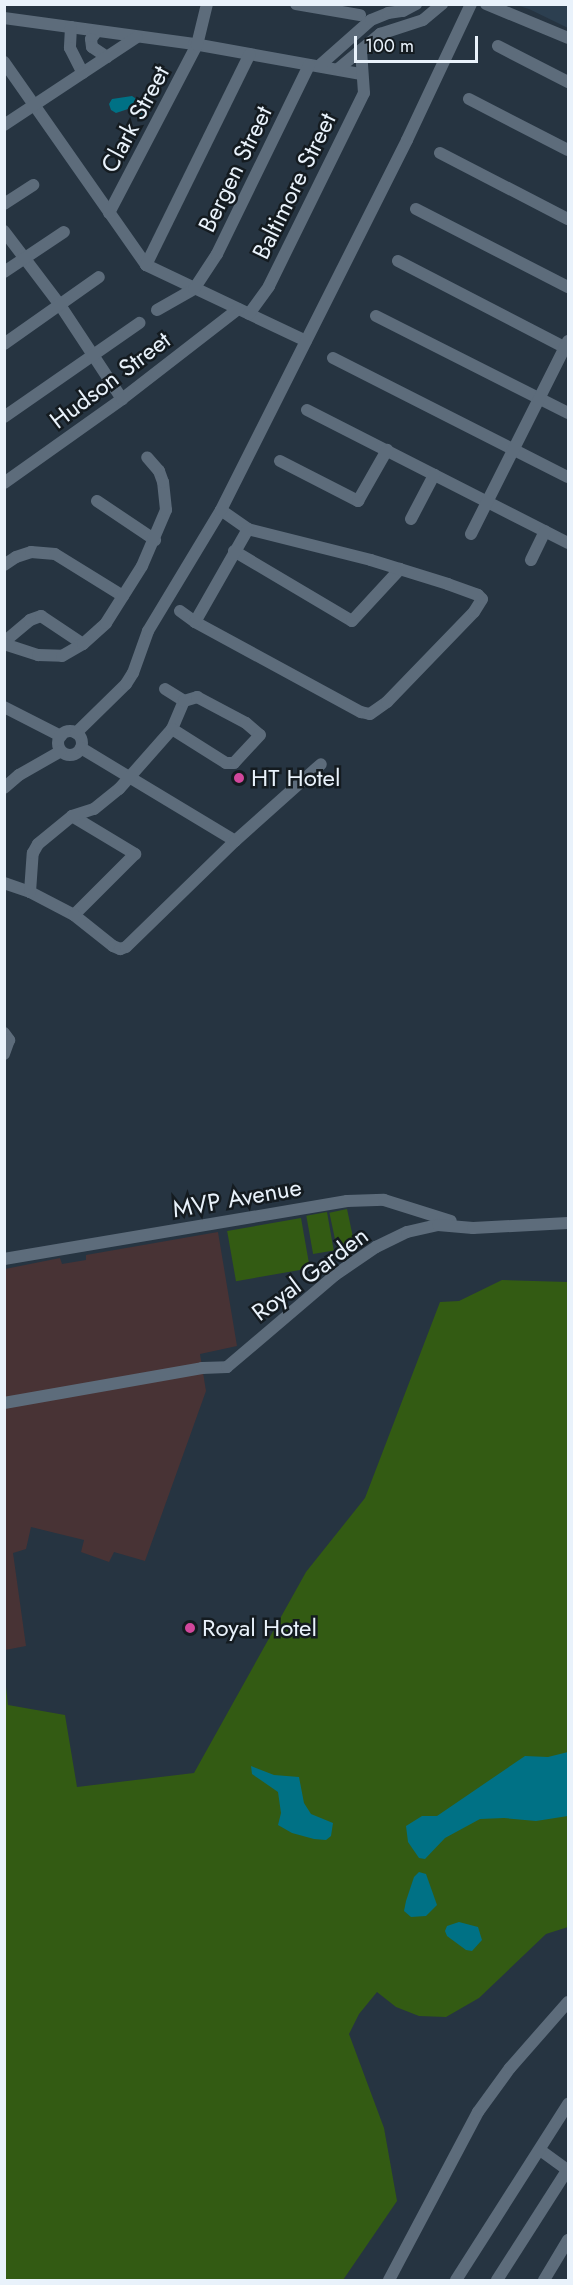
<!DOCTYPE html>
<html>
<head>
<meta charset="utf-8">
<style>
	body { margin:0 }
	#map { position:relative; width:573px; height:2285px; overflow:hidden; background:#263441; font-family:Jost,sans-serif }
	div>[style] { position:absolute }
	.built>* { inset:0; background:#2c3f50 }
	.industrial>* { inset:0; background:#483335 }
	.green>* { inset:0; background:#335b13; transform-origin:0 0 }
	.water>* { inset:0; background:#007185 }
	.minor>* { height:12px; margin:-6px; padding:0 6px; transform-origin:6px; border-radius:6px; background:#5d6c7b }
	.minor>.ring { margin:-6px; padding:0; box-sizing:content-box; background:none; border:12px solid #5d6c7b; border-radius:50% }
	.dots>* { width:16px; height:16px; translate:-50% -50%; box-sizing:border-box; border:3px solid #141b20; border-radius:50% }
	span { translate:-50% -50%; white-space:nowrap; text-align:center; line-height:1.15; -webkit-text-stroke:5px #141b20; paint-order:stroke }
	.street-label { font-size:24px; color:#e9f2fb }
	.poi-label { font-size:24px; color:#e9f2fb }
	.left { translate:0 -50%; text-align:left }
	.frame { position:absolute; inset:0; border:6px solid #e9f2fb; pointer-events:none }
	.scale { position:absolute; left:354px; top:36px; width:124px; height:27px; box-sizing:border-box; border:3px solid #e9f2fb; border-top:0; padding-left:8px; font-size:18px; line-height:21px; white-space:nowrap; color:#e9f2fb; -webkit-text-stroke:4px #141b20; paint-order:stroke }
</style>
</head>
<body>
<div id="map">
	<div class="built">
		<div style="clip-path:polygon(516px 5px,568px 5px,568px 28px,529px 9px)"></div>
	</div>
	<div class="industrial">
		<div style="clip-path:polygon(218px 1232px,237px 1346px,200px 1354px,206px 1391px,145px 1561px,114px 1552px,109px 1562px,81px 1552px,84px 1540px,31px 1527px,26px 1549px,13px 1553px,26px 1646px,5px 1650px,5px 1269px,60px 1258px,62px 1264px,86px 1260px,86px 1255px)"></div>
	</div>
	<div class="green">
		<div style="left:347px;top:1209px;width:38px;height:18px;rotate:78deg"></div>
		<div style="left:327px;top:1212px;width:39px;height:21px;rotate:80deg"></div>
		<div style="left:301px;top:1218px;width:51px;height:75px;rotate:80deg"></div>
		<div style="clip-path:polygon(502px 1280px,568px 1282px,568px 1927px,546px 1934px,479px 1998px,446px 2017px,419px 2016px,396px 2007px,377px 1992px,359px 2014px,349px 2034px,384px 2128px,397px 2201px,343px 2280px,5px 2280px,4px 1668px,8px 1705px,65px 1715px,77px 1787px,194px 1773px,306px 1572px,365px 1498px,440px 1302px,459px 1301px)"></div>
	</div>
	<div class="water">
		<div style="clip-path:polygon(132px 96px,147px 106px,143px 116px,137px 116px,128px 109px,116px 113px,111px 110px,109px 104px,112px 99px)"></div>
		<div style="clip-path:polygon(568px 1752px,568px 1816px,536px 1821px,504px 1818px,480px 1819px,445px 1838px,425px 1859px,419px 1858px,408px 1842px,406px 1826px,422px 1816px,437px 1816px,525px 1756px,548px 1757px)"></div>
		<div style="clip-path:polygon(251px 1766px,274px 1775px,299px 1777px,304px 1803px,311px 1814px,333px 1823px,331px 1836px,326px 1840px,314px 1839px,292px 1833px,278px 1825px,281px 1813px,278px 1792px,252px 1774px)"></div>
		<div style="clip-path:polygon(419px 1872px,426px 1874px,437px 1905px,426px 1916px,411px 1917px,404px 1911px,406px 1901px,414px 1877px)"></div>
		<div style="clip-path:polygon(459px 1922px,478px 1927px,482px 1940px,472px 1951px,466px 1950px,447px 1936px,445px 1931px,447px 1926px)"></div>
	</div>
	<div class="minor">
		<div style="left:296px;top:4px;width:65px;rotate:9.8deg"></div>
		<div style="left:486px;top:4px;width:89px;rotate:22.5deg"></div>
		<div style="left:4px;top:18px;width:192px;rotate:7.8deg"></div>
		<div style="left:194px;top:44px;width:170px;rotate:10.2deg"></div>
		<div style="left:71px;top:27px;width:21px;rotate:93deg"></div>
		<div style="left:70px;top:48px;width:28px;rotate:63deg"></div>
		<div style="left:97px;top:31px;width:10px;rotate:127deg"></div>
		<div style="left:91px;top:39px;width:8px;rotate:83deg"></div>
		<div style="left:92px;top:47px;width:18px;rotate:34deg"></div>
		<div style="left:498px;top:46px;width:79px;rotate:27.2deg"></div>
		<div style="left:4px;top:62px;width:248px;rotate:55deg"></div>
		<div style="left:146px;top:265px;width:177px;rotate:25.4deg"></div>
		<div style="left:319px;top:66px;width:69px;rotate:-41.5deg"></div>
		<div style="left:371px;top:20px;width:18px;rotate:-22deg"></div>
		<div style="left:388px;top:13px;width:15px;rotate:-8deg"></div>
		<div style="left:403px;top:11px;width:15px;rotate:-28deg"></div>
		<div style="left:338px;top:69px;width:55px;rotate:-39.8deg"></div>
		<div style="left:380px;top:34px;width:45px;rotate:-18deg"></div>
		<div style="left:423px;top:20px;width:25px;rotate:-40deg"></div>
		<div style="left:469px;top:99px;width:111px;rotate:27.3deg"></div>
		<div style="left:4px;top:125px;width:159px;rotate:-33.5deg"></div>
		<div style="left:440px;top:153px;width:144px;rotate:27.3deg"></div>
		<div style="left:4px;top:204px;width:35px;rotate:-33deg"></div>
		<div style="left:416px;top:209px;width:171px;rotate:27.2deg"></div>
		<div style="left:109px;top:213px;width:190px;rotate:-62.4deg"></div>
		<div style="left:197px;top:45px;width:42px;rotate:-76.3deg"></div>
		<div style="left:4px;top:231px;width:93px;rotate:52.9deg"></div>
		<div style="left:60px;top:305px;width:113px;rotate:56.6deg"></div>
		<div style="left:398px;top:261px;width:191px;rotate:27.4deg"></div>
		<div style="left:146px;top:265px;width:235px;rotate:-63.8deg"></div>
		<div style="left:4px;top:272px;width:72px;rotate:-33.7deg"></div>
		<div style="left:157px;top:310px;width:43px;rotate:-29.6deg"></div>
		<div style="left:194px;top:289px;width:42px;rotate:-56.7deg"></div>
		<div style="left:217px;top:254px;width:210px;rotate:-64deg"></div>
		<div style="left:249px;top:314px;width:34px;rotate:-54deg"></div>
		<div style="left:269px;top:286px;width:215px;rotate:-63.8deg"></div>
		<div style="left:364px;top:93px;width:43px;rotate:-94deg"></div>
		<div style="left:376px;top:316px;width:215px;rotate:26.8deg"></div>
		<div style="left:4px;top:344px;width:116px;rotate:-35.2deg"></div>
		<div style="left:333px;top:358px;width:263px;rotate:26.9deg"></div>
		<div style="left:307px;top:410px;width:293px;rotate:27deg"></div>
		<div style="left:4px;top:417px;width:165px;rotate:-34.8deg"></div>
		<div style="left:280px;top:461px;width:88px;rotate:27.1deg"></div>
		<div style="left:358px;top:501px;width:59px;rotate:-60.4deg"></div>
		<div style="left:4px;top:483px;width:145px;rotate:-35.4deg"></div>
		<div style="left:122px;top:399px;width:147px;rotate:-37.8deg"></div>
		<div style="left:97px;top:501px;width:70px;rotate:33.9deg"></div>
		<div style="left:411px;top:519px;width:50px;rotate:-62.4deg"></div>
		<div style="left:471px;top:534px;width:216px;rotate:-63.3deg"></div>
		<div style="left:234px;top:551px;width:137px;rotate:30.7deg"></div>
		<div style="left:352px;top:621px;width:71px;rotate:-47.3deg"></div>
		<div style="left:531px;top:560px;width:32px;rotate:-64deg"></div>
		<div style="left:4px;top:565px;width:14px;rotate:-34deg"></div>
		<div style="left:16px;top:557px;width:16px;rotate:-18deg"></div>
		<div style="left:31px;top:552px;width:24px;rotate:5deg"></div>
		<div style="left:55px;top:554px;width:80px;rotate:31.7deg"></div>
		<div style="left:180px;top:611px;width:19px;rotate:36deg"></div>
		<div style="left:195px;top:622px;width:189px;rotate:28.5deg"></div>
		<div style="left:361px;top:712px;width:9px;rotate:13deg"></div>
		<div style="left:370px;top:714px;width:21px;rotate:-35deg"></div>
		<div style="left:387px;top:702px;width:125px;rotate:-46deg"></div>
		<div style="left:474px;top:612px;width:15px;rotate:-58deg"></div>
		<div style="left:482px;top:599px;width:6px;rotate:-135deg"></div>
		<div style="left:478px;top:595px;width:32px;rotate:-160deg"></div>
		<div style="left:448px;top:584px;width:81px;rotate:-162.7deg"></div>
		<div style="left:371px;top:560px;width:127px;rotate:-165.9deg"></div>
		<div style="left:248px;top:529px;width:33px;rotate:-145deg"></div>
		<div style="left:195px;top:622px;width:107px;rotate:-60.3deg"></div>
		<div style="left:4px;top:642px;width:34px;rotate:-40deg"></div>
		<div style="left:30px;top:620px;width:12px;rotate:-20deg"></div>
		<div style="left:41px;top:616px;width:50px;rotate:33.7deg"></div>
		<div style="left:4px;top:644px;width:36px;rotate:18deg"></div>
		<div style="left:38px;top:655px;width:24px;rotate:2deg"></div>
		<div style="left:62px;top:656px;width:24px;rotate:-30deg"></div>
		<div style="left:83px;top:644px;width:31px;rotate:-42deg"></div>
		<div style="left:106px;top:623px;width:67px;rotate:-57.7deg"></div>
		<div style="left:142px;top:566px;width:61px;rotate:-66.8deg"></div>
		<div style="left:166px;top:510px;width:28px;rotate:-96deg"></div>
		<div style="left:163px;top:482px;width:12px;rotate:-110deg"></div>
		<div style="left:159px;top:471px;width:18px;rotate:-131deg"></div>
		<div style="left:165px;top:689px;width:22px;rotate:32deg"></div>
		<div style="left:4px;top:707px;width:64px;rotate:27deg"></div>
		<div class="ring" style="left:58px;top:731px;width:12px;height:12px"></div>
		<div style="left:76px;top:733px;width:70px;rotate:-44.4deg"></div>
		<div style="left:126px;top:684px;width:13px;rotate:-58deg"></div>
		<div style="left:133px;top:673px;width:45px;rotate:-70.3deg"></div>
		<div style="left:148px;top:631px;width:141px;rotate:-58.9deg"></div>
		<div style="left:221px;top:510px;width:414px;rotate:-63.3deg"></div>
		<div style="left:407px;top:140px;width:150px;rotate:-64.8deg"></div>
		<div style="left:81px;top:748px;width:180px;rotate:31.1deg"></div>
		<div style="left:4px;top:788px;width:20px;rotate:-41deg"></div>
		<div style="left:19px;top:775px;width:48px;rotate:-29.7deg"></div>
		<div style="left:72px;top:816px;width:74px;rotate:31.1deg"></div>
		<div style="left:135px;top:854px;width:86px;rotate:135deg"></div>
		<div style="left:4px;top:883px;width:28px;rotate:19deg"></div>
		<div style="left:30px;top:892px;width:50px;rotate:27.6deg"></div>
		<div style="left:74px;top:915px;width:50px;rotate:38.5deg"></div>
		<div style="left:113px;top:946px;width:8px;rotate:23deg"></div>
		<div style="left:120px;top:949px;width:6px;rotate:-18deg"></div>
		<div style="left:126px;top:947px;width:152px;rotate:-44.2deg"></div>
		<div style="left:235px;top:841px;width:115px;rotate:-41.8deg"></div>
		<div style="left:30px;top:892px;width:39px;rotate:-86deg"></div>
		<div style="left:33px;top:853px;width:10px;rotate:-61deg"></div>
		<div style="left:38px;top:844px;width:44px;rotate:-39.5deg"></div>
		<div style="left:72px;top:816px;width:23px;rotate:-18deg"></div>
		<div style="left:94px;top:809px;width:32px;rotate:-39deg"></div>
		<div style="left:119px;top:789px;width:80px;rotate:-48.5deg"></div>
		<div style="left:172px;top:729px;width:30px;rotate:-67deg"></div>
		<div style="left:184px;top:701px;width:14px;rotate:-17deg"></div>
		<div style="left:197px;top:697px;width:55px;rotate:28deg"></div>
		<div style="left:246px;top:723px;width:18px;rotate:41deg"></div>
		<div style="left:260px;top:735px;width:38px;rotate:133deg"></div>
		<div style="left:234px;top:763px;width:8px;rotate:180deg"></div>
		<div style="left:226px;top:763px;width:64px;rotate:-147.8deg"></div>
		<div style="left:4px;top:1033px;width:9px;rotate:54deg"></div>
		<div style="left:9px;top:1040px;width:15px;rotate:110deg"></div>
		<div style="left:4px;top:1259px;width:348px;rotate:-9.6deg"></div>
		<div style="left:347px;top:1201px;width:37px;rotate:-2deg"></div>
		<div style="left:384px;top:1200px;width:70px;rotate:17.4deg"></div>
		<div style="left:4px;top:1403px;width:201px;rotate:-10deg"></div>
		<div style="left:202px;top:1368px;width:25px;rotate:-2deg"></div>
		<div style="left:227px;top:1367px;width:142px;rotate:-40.4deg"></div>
		<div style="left:335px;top:1275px;width:50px;rotate:-34.3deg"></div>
		<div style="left:376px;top:1247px;width:34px;rotate:-26deg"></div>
		<div style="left:407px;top:1232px;width:32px;rotate:-13deg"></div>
		<div style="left:438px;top:1225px;width:35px;rotate:5deg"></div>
		<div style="left:473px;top:1228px;width:95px;rotate:-3deg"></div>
		<div style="left:540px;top:2150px;width:34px;rotate:36deg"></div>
		<div style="left:389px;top:2280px;width:190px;rotate:-62.1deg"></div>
		<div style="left:478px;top:2112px;width:54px;rotate:-54deg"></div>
		<div style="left:510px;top:2068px;width:88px;rotate:-48.7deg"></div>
		<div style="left:456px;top:2280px;width:209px;rotate:-57.5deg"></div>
		<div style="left:497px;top:2280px;width:132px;rotate:-57.4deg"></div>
		<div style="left:544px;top:2280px;width:47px;rotate:-59deg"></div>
	</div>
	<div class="dots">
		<div style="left:239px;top:778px;background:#d1479c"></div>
		<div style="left:190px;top:1628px;background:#d1479c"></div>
	</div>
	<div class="street-label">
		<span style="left:135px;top:119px;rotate:-62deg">Clark Street</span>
		<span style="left:235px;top:169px;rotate:-64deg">Bergen Street</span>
		<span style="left:294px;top:186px;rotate:-64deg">Baltimore Street</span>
		<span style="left:110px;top:380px;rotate:-37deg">Hudson Street</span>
		<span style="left:237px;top:1198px;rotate:-10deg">MVP Avenue</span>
		<span style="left:310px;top:1274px;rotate:-37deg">Royal Garden</span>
	</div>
	<div class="poi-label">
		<span class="left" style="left:251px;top:778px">HT Hotel</span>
		<span class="left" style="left:202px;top:1628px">Royal Hotel</span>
	</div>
	<div class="frame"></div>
	<div class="scale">100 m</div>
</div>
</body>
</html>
